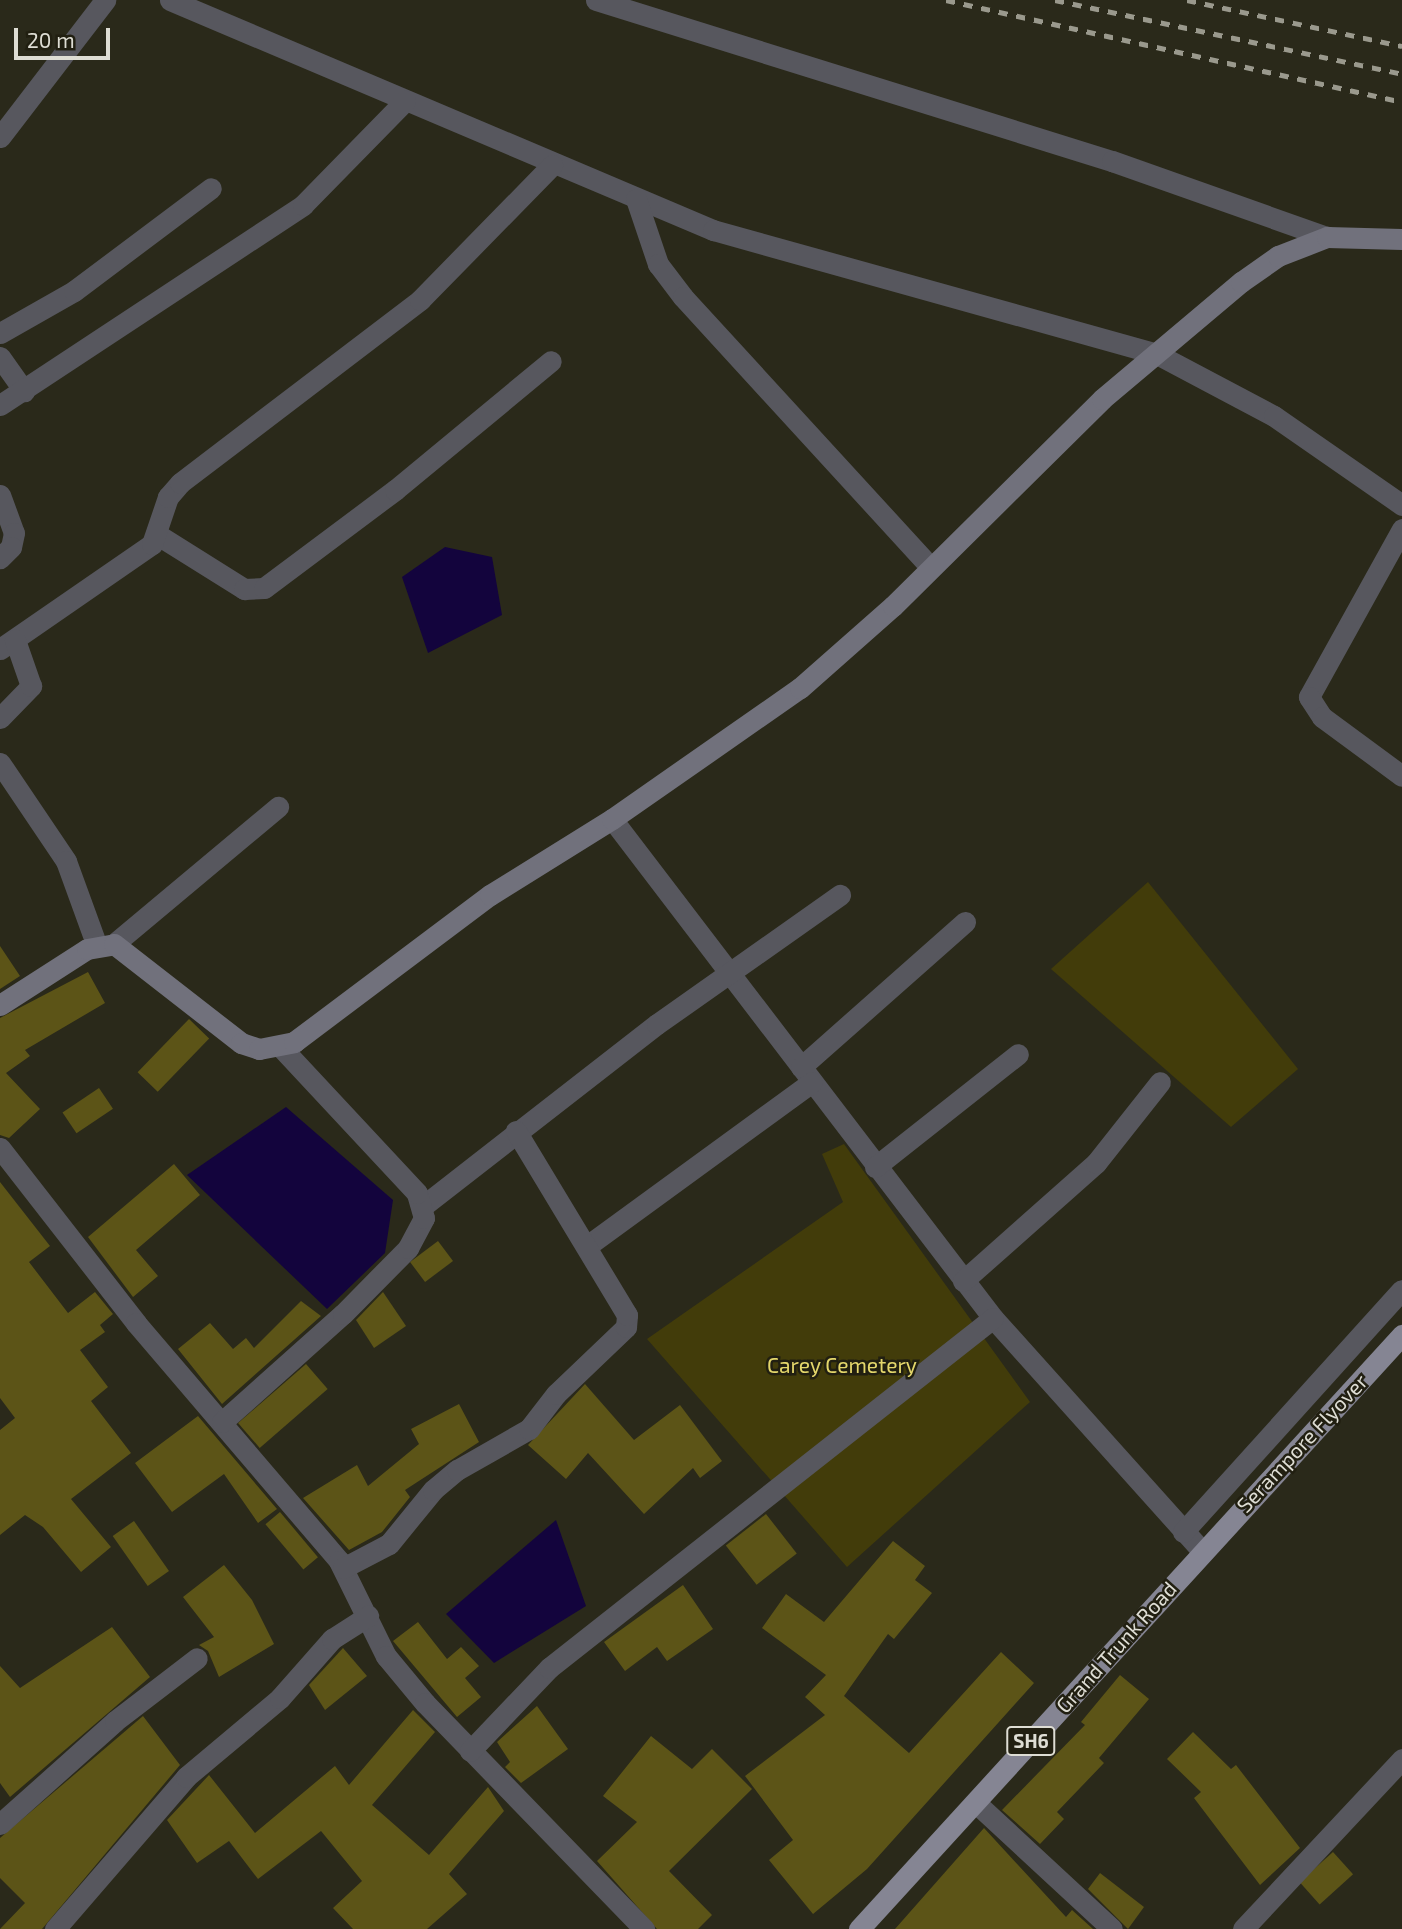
<!DOCTYPE html>
<html>
<head>
<meta charset="utf-8">
<style>
	body { margin:0 }
	#map { position:relative; width:1402px; height:1929px; overflow:hidden; background:#2a291a; font-family:"Exo 2",sans-serif }
	div>[style] { position:absolute }
	.green>* { inset:0; background:#423c0a }
	.water>* { inset:0; background:#13043d }
	.building>* { inset:0; background:#5c5417; transform-origin:0 0 }
	.street>* { height:21px; margin:-10.5px; padding:0 10.5px; transform-origin:10.5px; border-radius:10.5px; background:#57575e }
	.secondary>* { height:21px; margin:-10.5px; padding:0 10.5px; transform-origin:10.5px; border-radius:10.5px; background:#71717c }
	.primary>* { height:21px; margin:-10.5px; padding:0 10.5px; transform-origin:10.5px; border-radius:10.5px; background:#858593 }
	.rail>* { height:5px; margin-top:-2.5px; transform-origin:0; background:repeating-linear-gradient(90deg,#9a998d 0 9px,transparent 0 18px) }
	span { translate:-50% -50%; white-space:nowrap; text-align:center; line-height:1.15; -webkit-text-stroke:5px #211f11; paint-order:stroke }
	.shield-label span { padding:2px 5px; background:#211f11; border:2px solid; border-radius:5px; -webkit-text-stroke-width:0 }
	.shield-label { font-size:19px; color:#deddd4; font-weight:700 }
	.park-label { font-size:21px; color:#e4d76b }
	.street-label { font-size:21px; color:#deddd4 }
	.scale { position:absolute; left:14px; top:28px; width:96px; height:32px; box-sizing:border-box; border:4px solid #deddd4; border-top:0; padding-left:9px; font-size:21px; line-height:24px; white-space:nowrap; color:#deddd4; -webkit-text-stroke:5px #211f11; paint-order:stroke }
</style>
</head>
<body>
<div id="map">
	<div class="green">
		<div style="clip-path:polygon(1148px 882px,1298px 1069px,1231px 1127px,1051px 969px)"></div>
		<div style="clip-path:polygon(844px 1144px,1030px 1402px,847px 1567px,647px 1339px,843px 1202px,822px 1154px)"></div>
	</div>
	<div class="water">
		<div style="clip-path:polygon(445px 547px,492px 557px,502px 615px,428px 653px,402px 577px)"></div>
		<div style="clip-path:polygon(286px 1107px,393px 1200px,385px 1253px,327px 1309px,187px 1175px)"></div>
		<div style="clip-path:polygon(556px 1520px,586px 1606px,494px 1663px,446px 1614px)"></div>
	</div>
	<div class="building">
		<div style="clip-path:polygon(0 946px,20px 976px,0 989px)"></div>
		<div style="clip-path:polygon(88px 972px,105px 1003px,25px 1050px,30px 1056px,6px 1073px,40px 1109px,9px 1138px,0 1135px,0 1018px)"></div>
		<div style="left:189px;top:1019px;width:28px;height:74px;rotate:44deg"></div>
		<div style="left:99px;top:1088px;width:25px;height:44px;rotate:56deg"></div>
		<div style="clip-path:polygon(174px 1164px,200px 1195px,136px 1250px,158px 1276px,133px 1297px,88px 1237px)"></div>
		<div style="clip-path:polygon(0 1182px,50px 1246px,29px 1262px,68px 1313px,95px 1292px,113px 1314px,100px 1325px,105px 1332px,80px 1350px,108px 1387px,91px 1401px,131px 1453px,71px 1499px,111px 1547px,81px 1572px,43px 1527px,25px 1515px,0 1535px,0 1430px,15px 1418px,0 1398px)"></div>
		<div style="left:438px;top:1241px;width:25px;height:35px;rotate:53deg"></div>
		<div style="clip-path:polygon(383px 1292px,406px 1326px,374px 1348px,356px 1320px)"></div>
		<div style="clip-path:polygon(301px 1301px,321px 1316px,222px 1404px,178px 1349px,210px 1323px,233px 1349px,246px 1338px,254px 1348px)"></div>
		<div style="left:306px;top:1364px;width:33px;height:90px;rotate:49deg"></div>
		<div style="clip-path:polygon(585px 1384px,634px 1440px,680px 1405px,722px 1461px,700px 1478px,693px 1468px,644px 1514px,588px 1453px,566px 1479px,528px 1445px)"></div>
		<div style="clip-path:polygon(459px 1404px,479px 1442px,405px 1490px,410px 1497px,382px 1532px,349px 1550px,303px 1498px,357px 1465px,368px 1486px,419px 1444px,411px 1429px)"></div>
		<div style="clip-path:polygon(198px 1416px,277px 1509px,258px 1523px,224px 1474px,172px 1512px,135px 1463px)"></div>
		<div style="left:280px;top:1512px;width:59px;height:19px;rotate:50deg"></div>
		<div style="left:766px;top:1514px;width:50px;height:51px;rotate:52deg"></div>
		<div style="left:134px;top:1521px;width:61px;height:26px;rotate:55deg"></div>
		<div style="clip-path:polygon(893px 1541px,925px 1566px,915px 1580px,932px 1593px,894px 1639px,888px 1634px,844px 1696px,909px 1753px,1001px 1652px,1034px 1683px,867px 1869px,813px 1914px,769px 1860px,793px 1840px,745px 1776px,825px 1715px,805px 1697px,826px 1675px,762px 1628px,786px 1594px,824px 1622px)"></div>
		<div style="clip-path:polygon(224px 1565px,252px 1600px,274px 1644px,219px 1677px,208px 1651px,199px 1645px,214px 1637px,183px 1597px)"></div>
		<div style="clip-path:polygon(683px 1585px,713px 1629px,667px 1661px,657px 1647px,625px 1671px,604px 1642px)"></div>
		<div style="clip-path:polygon(418px 1622px,447px 1659px,461px 1647px,479px 1666px,465px 1678px,481px 1697px,457px 1717px,393px 1641px)"></div>
		<div style="clip-path:polygon(112px 1627px,150px 1677px,10px 1797px,0 1783px,0 1666px,20px 1688px)"></div>
		<div style="clip-path:polygon(343px 1648px,367px 1676px,325px 1710px,309px 1685px)"></div>
		<div style="clip-path:polygon(1120px 1675px,1149px 1699px,1099px 1758px,1104px 1763px,1057px 1812px,1064px 1819px,1040px 1844px,1002px 1810px,1085px 1725px,1081px 1722px)"></div>
		<div style="clip-path:polygon(537px 1706px,568px 1749px,521px 1783px,505px 1767px,510px 1762px,497px 1742px)"></div>
		<div style="clip-path:polygon(413px 1710px,435px 1732px,372px 1805px,429px 1855px,488px 1787px,504px 1811px,449px 1874px,467px 1894px,427px 1929px,353px 1929px,333px 1908px,362px 1881px,321px 1831px,258px 1879px,229px 1841px,197px 1863px,167px 1820px,209px 1775px,255px 1833px,335px 1766px,349px 1785px)"></div>
		<div style="clip-path:polygon(143px 1716px,180px 1765px,42px 1929px,0 1929px,25px 1903px,0 1878px,0 1838px)"></div>
		<div style="clip-path:polygon(1193px 1732px,1231px 1769px,1236px 1765px,1300px 1848px,1260px 1885px,1194px 1798px,1201px 1792px,1167px 1759px)"></div>
		<div style="clip-path:polygon(651px 1736px,692px 1769px,712px 1749px,752px 1789px,669px 1871px,712px 1915px,698px 1929px,657px 1929px,597px 1861px,637px 1822px,603px 1796px)"></div>
		<div style="clip-path:polygon(984px 1828px,1066px 1917px,1072px 1910px,1093px 1929px,895px 1929px)"></div>
		<div style="left:1333px;top:1852px;width:30px;height:45px;rotate:48deg"></div>
		<div style="clip-path:polygon(1100px 1873px,1144px 1907px,1128px 1929px,1088px 1889px)"></div>
	</div>
	<div class="street">
		<div style="left:170px;top:0;width:590px;rotate:22.96deg"></div>
		<div style="left:713px;top:230px;width:459px;rotate:15.6deg"></div>
		<div style="left:1155px;top:353px;width:135px;rotate:27.9deg"></div>
		<div style="left:1274px;top:416px;width:156px;rotate:34.8deg"></div>
		<div style="left:596px;top:0;width:541px;rotate:17.33deg"></div>
		<div style="left:1112px;top:161px;width:228px;rotate:19.5deg"></div>
		<div style="left:0;top:137px;width:173px;rotate:-52.5deg"></div>
		<div style="left:636px;top:199px;width:69px;rotate:71.3deg"></div>
		<div style="left:658px;top:264px;width:41px;rotate:52.9deg"></div>
		<div style="left:683px;top:297px;width:366px;rotate:47.5deg"></div>
		<div style="left:0;top:333px;width:85px;rotate:-29.6deg"></div>
		<div style="left:74px;top:291px;width:171px;rotate:-36.9deg"></div>
		<div style="left:0;top:357px;width:42px;rotate:54.8deg"></div>
		<div style="left:0;top:405px;width:363px;rotate:-33.4deg"></div>
		<div style="left:303px;top:205px;width:146px;rotate:-45.6deg"></div>
		<div style="left:0;top:495px;width:40px;rotate:69.8deg"></div>
		<div style="left:14px;top:533px;width:14px;rotate:102deg"></div>
		<div style="left:11px;top:547px;width:16px;rotate:135deg"></div>
		<div style="left:1402px;top:529px;width:192px;rotate:119deg"></div>
		<div style="left:1309px;top:697px;width:24px;rotate:57deg"></div>
		<div style="left:1322px;top:717px;width:99px;rotate:36.4deg"></div>
		<div style="left:158px;top:535px;width:102px;rotate:32.1deg"></div>
		<div style="left:244px;top:589px;width:20px;rotate:-3deg"></div>
		<div style="left:264px;top:588px;width:164px;rotate:-36.8deg"></div>
		<div style="left:395px;top:490px;width:202px;rotate:-39.6deg"></div>
		<div style="left:0;top:649px;width:185px;rotate:-34.6deg"></div>
		<div style="left:152px;top:544px;width:50px;rotate:-71.2deg"></div>
		<div style="left:168px;top:497px;width:18px;rotate:-49deg"></div>
		<div style="left:180px;top:483px;width:302px;rotate:-37.3deg"></div>
		<div style="left:420px;top:300px;width:189px;rotate:-45.6deg"></div>
		<div style="left:0;top:718px;width:45px;rotate:-45.9deg"></div>
		<div style="left:31px;top:686px;width:49px;rotate:-109.2deg"></div>
		<div style="left:0;top:763px;width:118px;rotate:56deg"></div>
		<div style="left:66px;top:861px;width:90px;rotate:70deg"></div>
		<div style="left:612px;top:819px;width:628px;rotate:52.64deg"></div>
		<div style="left:993px;top:1318px;width:313px;rotate:48.1deg"></div>
		<div style="left:114px;top:944px;width:214px;rotate:-39.9deg"></div>
		<div style="left:801px;top:1067px;width:219px;rotate:-41.5deg"></div>
		<div style="left:0;top:1148px;width:222px;rotate:52.1deg"></div>
		<div style="left:136px;top:1323px;width:313px;rotate:49.5deg"></div>
		<div style="left:339px;top:1561px;width:106px;rotate:63.7deg"></div>
		<div style="left:386px;top:1656px;width:61px;rotate:50.3deg"></div>
		<div style="left:425px;top:1703px;width:315px;rotate:45.9deg"></div>
		<div style="left:875px;top:1167px;width:182px;rotate:-38.3deg"></div>
		<div style="left:423px;top:1206px;width:296px;rotate:-37.9deg"></div>
		<div style="left:657px;top:1024px;width:224px;rotate:-35.2deg"></div>
		<div style="left:587px;top:1246px;width:278px;rotate:-36.1deg"></div>
		<div style="left:963px;top:1281px;width:178px;rotate:-41.6deg"></div>
		<div style="left:1096px;top:1163px;width:103px;rotate:-51.7deg"></div>
		<div style="left:222px;top:1422px;width:162px;rotate:-41.8deg"></div>
		<div style="left:343px;top:1314px;width:93px;rotate:-45.4deg"></div>
		<div style="left:408px;top:1248px;width:34px;rotate:-62deg"></div>
		<div style="left:424px;top:1218px;width:26px;rotate:-106deg"></div>
		<div style="left:417px;top:1193px;width:201px;rotate:-133deg"></div>
		<div style="left:1183px;top:1532px;width:326px;rotate:-47.9deg"></div>
		<div style="left:343px;top:1568px;width:52px;rotate:-27.6deg"></div>
		<div style="left:389px;top:1544px;width:70px;rotate:-50.8deg"></div>
		<div style="left:433px;top:1490px;width:31px;rotate:-40deg"></div>
		<div style="left:457px;top:1470px;width:83px;rotate:-29.7deg"></div>
		<div style="left:529px;top:1429px;width:44px;rotate:-52.4deg"></div>
		<div style="left:556px;top:1394px;width:97px;rotate:-43.7deg"></div>
		<div style="left:626px;top:1327px;width:12px;rotate:-85deg"></div>
		<div style="left:627px;top:1315px;width:215px;rotate:-121.1deg"></div>
		<div style="left:470px;top:1751px;width:115px;rotate:-46.4deg"></div>
		<div style="left:549px;top:1668px;width:565px;rotate:-38.25deg"></div>
		<div style="left:976px;top:1803px;width:185px;rotate:42.8deg"></div>
		<div style="left:0;top:1824px;width:154px;rotate:-41.8deg"></div>
		<div style="left:115px;top:1721px;width:103px;rotate:-37.5deg"></div>
		<div style="left:55px;top:1929px;width:201px;rotate:-49.2deg"></div>
		<div style="left:186px;top:1777px;width:123px;rotate:-40deg"></div>
		<div style="left:280px;top:1698px;width:79px;rotate:-48.6deg"></div>
		<div style="left:332px;top:1639px;width:43px;rotate:-32.6deg"></div>
		<div style="left:1243px;top:1929px;width:233px;rotate:-46.9deg"></div>
	</div>
	<div class="secondary">
		<div style="left:0;top:1005px;width:103px;rotate:-32.8deg"></div>
		<div style="left:87px;top:949px;width:27px;rotate:-10deg"></div>
		<div style="left:114px;top:944px;width:161px;rotate:37.9deg"></div>
		<div style="left:241px;top:1043px;width:19px;rotate:18deg"></div>
		<div style="left:259px;top:1049px;width:36px;rotate:-11deg"></div>
		<div style="left:294px;top:1042px;width:245px;rotate:-36.9deg"></div>
		<div style="left:490px;top:895px;width:144px;rotate:-31.9deg"></div>
		<div style="left:612px;top:819px;width:229px;rotate:-34.9deg"></div>
		<div style="left:800px;top:688px;width:124px;rotate:-41.4deg"></div>
		<div style="left:893px;top:606px;width:294px;rotate:-44.7deg"></div>
		<div style="left:1102px;top:399px;width:182px;rotate:-40.1deg"></div>
		<div style="left:1241px;top:282px;width:45px;rotate:-35.1deg"></div>
		<div style="left:1278px;top:256px;width:53px;rotate:-21.2deg"></div>
		<div style="left:1327px;top:237px;width:75px;rotate:1.5deg"></div>
	</div>
	<div class="primary">
		<div style="left:859px;top:1929px;width:805px;rotate:-47.57deg"></div>
	</div>
	<div class="rail">
		<div style="left:946px;top:0;width:467px;rotate:12.6deg"></div>
		<div style="left:1055px;top:0;width:355px;rotate:12deg"></div>
		<div style="left:1187px;top:0;width:220px;rotate:12.1deg"></div>
	</div>
	<div class="shield-label">
		<span style="left:1031px;top:1741px">SH6</span>
	</div>
	<div class="park-label">
		<span style="left:842px;top:1365px">Carey Cemetery</span>
	</div>
	<div class="street-label">
		<span style="left:1302px;top:1443px;rotate:-47deg">Serampore Flyover</span>
		<span style="left:1116px;top:1647px;rotate:-48deg">Grand Trunk Road</span>
	</div>
	<div class="scale">20 m</div>
</div>
</body>
</html>
